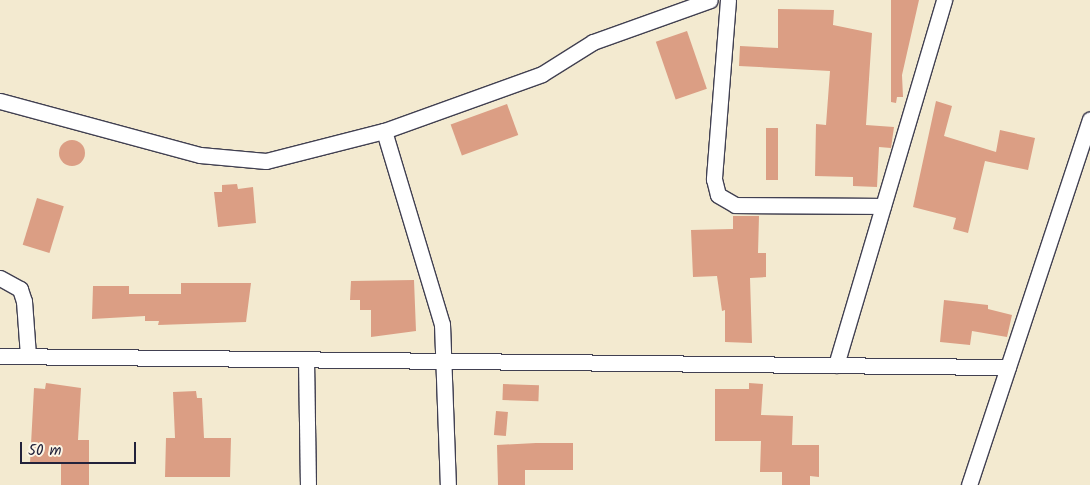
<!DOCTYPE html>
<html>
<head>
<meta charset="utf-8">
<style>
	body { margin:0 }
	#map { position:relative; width:1090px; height:485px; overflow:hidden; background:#f3ead0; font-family:Kalam,sans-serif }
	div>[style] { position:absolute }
	.building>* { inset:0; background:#db9e84; transform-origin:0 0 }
	.round { border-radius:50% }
	.roads { filter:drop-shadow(1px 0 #414051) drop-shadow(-1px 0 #414051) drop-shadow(0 1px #414051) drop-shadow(0 -1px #414051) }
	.minor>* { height:15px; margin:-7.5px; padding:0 7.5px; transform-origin:7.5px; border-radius:7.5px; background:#fff }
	span { translate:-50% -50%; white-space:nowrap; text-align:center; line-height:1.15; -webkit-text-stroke:5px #fcf5e5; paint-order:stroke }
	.scale { position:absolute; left:20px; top:442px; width:116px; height:22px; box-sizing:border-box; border:2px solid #22223b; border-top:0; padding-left:6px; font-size:15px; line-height:18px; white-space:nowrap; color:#22223b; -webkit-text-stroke:4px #fcf5e5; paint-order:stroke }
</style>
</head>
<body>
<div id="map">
	<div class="building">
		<div style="clip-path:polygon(891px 0,919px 0,902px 75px,903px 97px,897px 97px,896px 103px,891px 102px)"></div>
		<div style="clip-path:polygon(778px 9px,834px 10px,833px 25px,872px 33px,866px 125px,894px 127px,891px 148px,879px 147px,877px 187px,853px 186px,853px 177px,815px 176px,816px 124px,826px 125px,830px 71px,739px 66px,740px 46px,778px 48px)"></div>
		<div style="left:687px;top:31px;width:61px;height:33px;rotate:71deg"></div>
		<div style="clip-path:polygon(936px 101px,952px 106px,944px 136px,996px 152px,1000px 130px,1035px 138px,1028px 170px,985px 161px,968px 233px,953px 229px,956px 218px,913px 207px)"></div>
		<div style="left:507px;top:104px;width:33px;height:60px;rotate:70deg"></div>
		<div style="left:766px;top:128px;width:12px;height:52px"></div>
		<div class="round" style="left:59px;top:140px;width:26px;height:26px"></div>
		<div style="clip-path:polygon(237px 184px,238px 189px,253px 187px,256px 223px,218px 227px,214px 192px,222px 192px,222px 185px)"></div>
		<div style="left:37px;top:198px;width:28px;height:49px;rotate:17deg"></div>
		<div style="clip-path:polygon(733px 216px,759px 216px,758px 253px,766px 253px,766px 277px,750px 278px,752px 343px,725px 342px,725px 310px,722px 311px,717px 276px,693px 277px,691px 230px,733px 229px)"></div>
		<div style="clip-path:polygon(414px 280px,416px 331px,371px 337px,371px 310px,360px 310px,360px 300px,350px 300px,351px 281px)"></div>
		<div style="clip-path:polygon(181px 283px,251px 283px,246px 322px,158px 325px,159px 321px,145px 321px,145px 316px,92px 319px,93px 286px,129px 286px,129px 294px,181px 294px)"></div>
		<div style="clip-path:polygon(944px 300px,988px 305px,988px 309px,1012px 315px,1007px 337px,972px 331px,970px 345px,940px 342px)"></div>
		<div style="clip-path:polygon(46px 383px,81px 388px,78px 440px,89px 440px,89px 485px,61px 485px,61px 463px,30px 463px,34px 388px,45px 389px)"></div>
		<div style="clip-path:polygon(749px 383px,763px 384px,761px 415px,793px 416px,792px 445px,819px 445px,819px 477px,810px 476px,810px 485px,782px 485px,782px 472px,760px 472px,761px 441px,715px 441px,715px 389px,749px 389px)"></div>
		<div style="left:503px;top:384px;width:36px;height:16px;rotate:2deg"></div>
		<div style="clip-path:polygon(196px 391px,197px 398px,202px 398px,204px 438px,231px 438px,230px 477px,165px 477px,166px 438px,175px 438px,173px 392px)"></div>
		<div style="left:496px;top:411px;width:12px;height:24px;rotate:5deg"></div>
		<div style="clip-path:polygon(536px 443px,573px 443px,573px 470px,525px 470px,525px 485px,498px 485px,497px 445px)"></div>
	</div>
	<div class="roads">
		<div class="minor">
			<div style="left:728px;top:0;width:180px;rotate:94.5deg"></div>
			<div style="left:714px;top:179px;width:16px;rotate:76deg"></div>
			<div style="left:718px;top:195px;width:20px;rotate:30deg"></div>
			<div style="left:735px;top:205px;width:148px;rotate:0.4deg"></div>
			<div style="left:0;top:101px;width:207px;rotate:15.1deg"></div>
			<div style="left:200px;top:155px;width:66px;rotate:5.2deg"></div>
			<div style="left:266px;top:161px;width:122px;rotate:-14.3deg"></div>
			<div style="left:384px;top:131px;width:168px;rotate:-19.8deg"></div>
			<div style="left:542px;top:74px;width:60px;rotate:-32.1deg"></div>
			<div style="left:593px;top:42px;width:124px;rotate:-19.7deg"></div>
			<div style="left:384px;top:131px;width:202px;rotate:73.3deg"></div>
			<div style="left:442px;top:324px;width:161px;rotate:87.9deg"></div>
			<div style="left:0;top:278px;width:23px;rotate:29deg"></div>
			<div style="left:20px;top:289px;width:13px;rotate:72deg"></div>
			<div style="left:24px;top:301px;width:55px;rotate:85.8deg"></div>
			<div style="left:0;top:356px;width:1008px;rotate:0.63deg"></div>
			<div style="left:306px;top:359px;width:126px;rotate:89.1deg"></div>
			<div style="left:836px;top:365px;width:381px;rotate:-73.5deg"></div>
			<div style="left:969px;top:485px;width:385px;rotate:-71.7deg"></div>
		</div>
	</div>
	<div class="scale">50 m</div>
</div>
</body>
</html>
